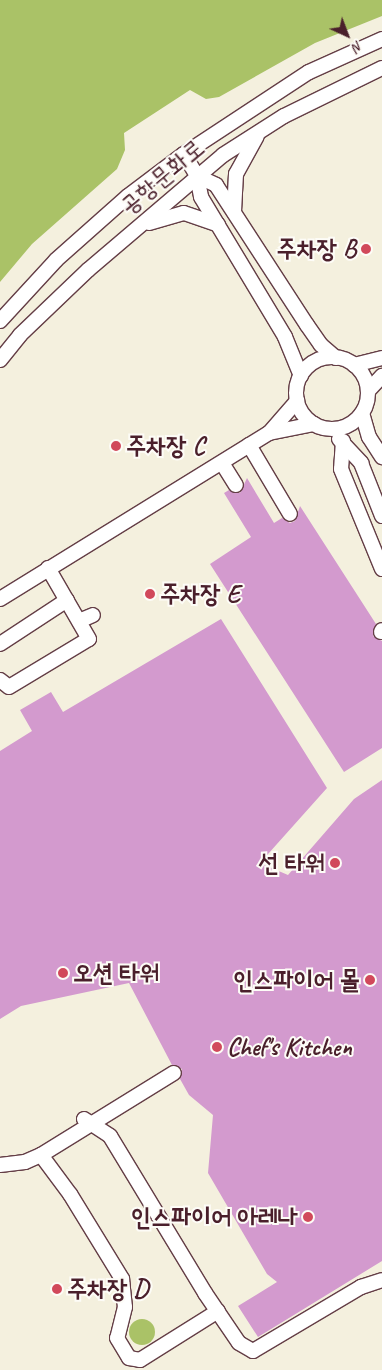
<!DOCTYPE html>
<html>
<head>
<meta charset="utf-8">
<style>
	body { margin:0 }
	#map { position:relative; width:382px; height:1370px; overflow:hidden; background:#f4f0de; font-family:Caveat,"Poor Story",sans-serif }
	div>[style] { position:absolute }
	.green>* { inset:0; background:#aac267 }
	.round { border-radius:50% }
	.building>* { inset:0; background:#d39ace }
	.roads { filter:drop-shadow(1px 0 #643e46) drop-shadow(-1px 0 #643e46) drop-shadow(0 1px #643e46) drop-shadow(0 -1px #643e46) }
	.minor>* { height:14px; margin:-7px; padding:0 7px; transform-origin:7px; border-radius:7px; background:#fff }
	.minor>.ring { margin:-7px; padding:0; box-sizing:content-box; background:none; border:14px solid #fff; border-radius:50% }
	.dots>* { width:14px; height:14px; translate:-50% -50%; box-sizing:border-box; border:2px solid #fdfcf7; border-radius:50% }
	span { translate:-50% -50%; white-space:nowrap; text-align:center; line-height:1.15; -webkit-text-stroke:4px #fdfcf7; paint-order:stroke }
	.street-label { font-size:25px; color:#4a1f2b }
	.poi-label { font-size:25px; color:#4a1f2b; font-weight:700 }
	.right { translate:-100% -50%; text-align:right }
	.left { translate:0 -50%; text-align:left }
	.north { position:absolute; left:322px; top:10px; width:50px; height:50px; -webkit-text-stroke:4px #fdfcf7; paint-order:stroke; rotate:137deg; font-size:14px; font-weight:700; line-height:20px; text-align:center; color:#4a1f2b }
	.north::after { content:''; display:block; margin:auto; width:18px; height:22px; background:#4a1f2b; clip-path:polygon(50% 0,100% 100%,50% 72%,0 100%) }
</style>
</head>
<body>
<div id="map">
	<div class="green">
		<div style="clip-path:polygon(0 0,382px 0,382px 16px,315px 43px,219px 97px,206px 99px,190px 90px,124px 133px,125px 150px,117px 169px,32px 244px,0 282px)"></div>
		<div class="round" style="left:129px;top:1319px;width:26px;height:26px"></div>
	</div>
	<div class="building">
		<div style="clip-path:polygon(247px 478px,274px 523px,282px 518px,290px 523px,295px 521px,300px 506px,376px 624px,373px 636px,382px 641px,382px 748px,344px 772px,210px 564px,251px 537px,224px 493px,229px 490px,240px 493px)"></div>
		<div style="clip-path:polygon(221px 619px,327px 788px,260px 863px,288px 875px,354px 799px,382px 780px,382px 1261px,258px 1337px,238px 1306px,277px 1282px,267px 1274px,208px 1173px,213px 1115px,189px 1095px,180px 1079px,182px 1069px,172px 1065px,129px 983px,21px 1006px,0 1019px,0 751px,32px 731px,20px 710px,51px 692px,63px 712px)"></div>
	</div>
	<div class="roads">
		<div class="minor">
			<div style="left:184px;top:154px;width:26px;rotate:59deg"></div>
			<div style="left:197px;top:176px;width:21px;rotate:79deg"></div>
			<div style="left:201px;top:197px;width:163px;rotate:59deg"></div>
			<div style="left:285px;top:337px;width:42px;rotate:67.7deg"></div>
			<div style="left:197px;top:176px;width:21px;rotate:25deg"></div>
			<div style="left:216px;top:185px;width:167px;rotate:57deg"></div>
			<div style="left:307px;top:325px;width:24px;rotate:55deg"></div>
			<div style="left:321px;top:345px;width:20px;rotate:41deg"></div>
			<div style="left:234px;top:212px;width:38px;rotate:-87deg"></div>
			<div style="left:236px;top:174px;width:43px;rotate:-61.1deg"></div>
			<div style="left:149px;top:223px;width:36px;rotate:-16deg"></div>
			<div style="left:184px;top:213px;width:36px;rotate:19deg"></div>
			<div style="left:0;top:321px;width:83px;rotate:-47.4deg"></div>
			<div style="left:56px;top:260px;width:96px;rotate:-41.6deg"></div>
			<div style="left:128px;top:196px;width:70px;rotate:-36.9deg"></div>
			<div style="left:184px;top:154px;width:149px;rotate:-33.3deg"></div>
			<div style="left:309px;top:72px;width:80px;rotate:-24.3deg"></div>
			<div class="ring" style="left:296px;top:357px;width:58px;height:58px"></div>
			<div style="left:0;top:360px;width:32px;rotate:-51deg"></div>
			<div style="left:20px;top:335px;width:94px;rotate:-43.7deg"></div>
			<div style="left:88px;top:270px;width:177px;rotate:-40.4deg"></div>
			<div style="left:223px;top:155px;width:72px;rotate:-32.6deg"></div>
			<div style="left:284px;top:116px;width:109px;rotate:-26.1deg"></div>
			<div style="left:354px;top:365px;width:29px;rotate:-14deg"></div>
			<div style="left:368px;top:391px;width:21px;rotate:-47deg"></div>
			<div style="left:362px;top:413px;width:25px;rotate:74deg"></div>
			<div style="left:369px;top:437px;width:24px;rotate:57deg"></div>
			<div style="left:269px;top:433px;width:46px;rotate:-11.3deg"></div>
			<div style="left:339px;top:439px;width:33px;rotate:47deg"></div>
			<div style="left:361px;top:463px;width:57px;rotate:68.4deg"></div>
			<div style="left:343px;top:441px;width:28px;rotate:94deg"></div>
			<div style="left:341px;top:469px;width:108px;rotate:67.7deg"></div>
			<div style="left:249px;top:445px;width:80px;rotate:59.3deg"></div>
			<div style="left:222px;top:463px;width:26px;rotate:58deg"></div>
			<div style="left:0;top:599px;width:316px;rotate:-31.7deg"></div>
			<div style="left:269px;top:433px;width:43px;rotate:-48.8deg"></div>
			<div style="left:79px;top:621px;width:15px;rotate:-23deg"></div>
			<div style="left:381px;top:632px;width:2px;rotate:-63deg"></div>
			<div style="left:0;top:644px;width:80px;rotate:-33.3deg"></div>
			<div style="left:0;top:680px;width:11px;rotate:38deg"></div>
			<div style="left:9px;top:687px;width:93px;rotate:-31deg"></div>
			<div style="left:89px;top:639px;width:82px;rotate:-120deg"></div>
			<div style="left:84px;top:1119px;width:31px;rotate:33deg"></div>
			<div style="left:110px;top:1136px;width:184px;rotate:58.8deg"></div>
			<div style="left:205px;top:1293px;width:60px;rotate:55.8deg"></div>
			<div style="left:239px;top:1343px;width:16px;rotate:30deg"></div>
			<div style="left:253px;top:1351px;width:126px;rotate:-30.7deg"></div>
			<div style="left:361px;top:1287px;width:22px;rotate:-18deg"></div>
			<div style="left:41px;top:1155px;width:49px;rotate:53.4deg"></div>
			<div style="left:70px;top:1194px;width:100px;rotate:58.5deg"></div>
			<div style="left:122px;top:1279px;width:28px;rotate:84deg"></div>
			<div style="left:125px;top:1307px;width:32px;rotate:104deg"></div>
			<div style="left:117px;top:1338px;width:23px;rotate:59deg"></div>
			<div style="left:129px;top:1358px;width:11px;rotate:10deg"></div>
			<div style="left:140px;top:1360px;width:92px;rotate:-32.1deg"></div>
			<div style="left:0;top:1165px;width:25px;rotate:-7deg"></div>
			<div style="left:25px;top:1162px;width:17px;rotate:-24deg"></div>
			<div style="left:41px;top:1155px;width:156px;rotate:-31.7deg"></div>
		</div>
	</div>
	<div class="dots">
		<div style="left:366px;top:249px;background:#d1495b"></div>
		<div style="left:116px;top:446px;background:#d1495b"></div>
		<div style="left:150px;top:594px;background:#d1495b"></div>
		<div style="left:335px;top:863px;background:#d1495b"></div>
		<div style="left:63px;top:973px;background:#d1495b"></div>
		<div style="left:370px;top:980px;background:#d1495b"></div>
		<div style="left:217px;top:1047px;background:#d1495b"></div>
		<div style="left:308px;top:1217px;background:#d1495b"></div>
		<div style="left:57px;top:1289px;background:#d1495b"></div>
	</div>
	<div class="street-label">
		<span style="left:162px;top:177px;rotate:-40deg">공항문화로</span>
	</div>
	<div class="poi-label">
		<span class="right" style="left:356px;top:249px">주차장 B</span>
		<span class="left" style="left:126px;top:446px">주차장 C</span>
		<span class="left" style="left:160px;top:594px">주차장 E</span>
		<span class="right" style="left:325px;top:863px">선 타워</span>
		<span class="left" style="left:73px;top:973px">오션 타워</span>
		<span class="right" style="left:360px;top:980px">인스파이어 몰</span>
		<span class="left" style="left:227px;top:1047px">Chef's Kitchen</span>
		<span class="right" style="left:298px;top:1217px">인스파이어 아레나</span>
		<span class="left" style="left:67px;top:1289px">주차장 D</span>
	</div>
	<div class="north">N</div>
</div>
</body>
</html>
